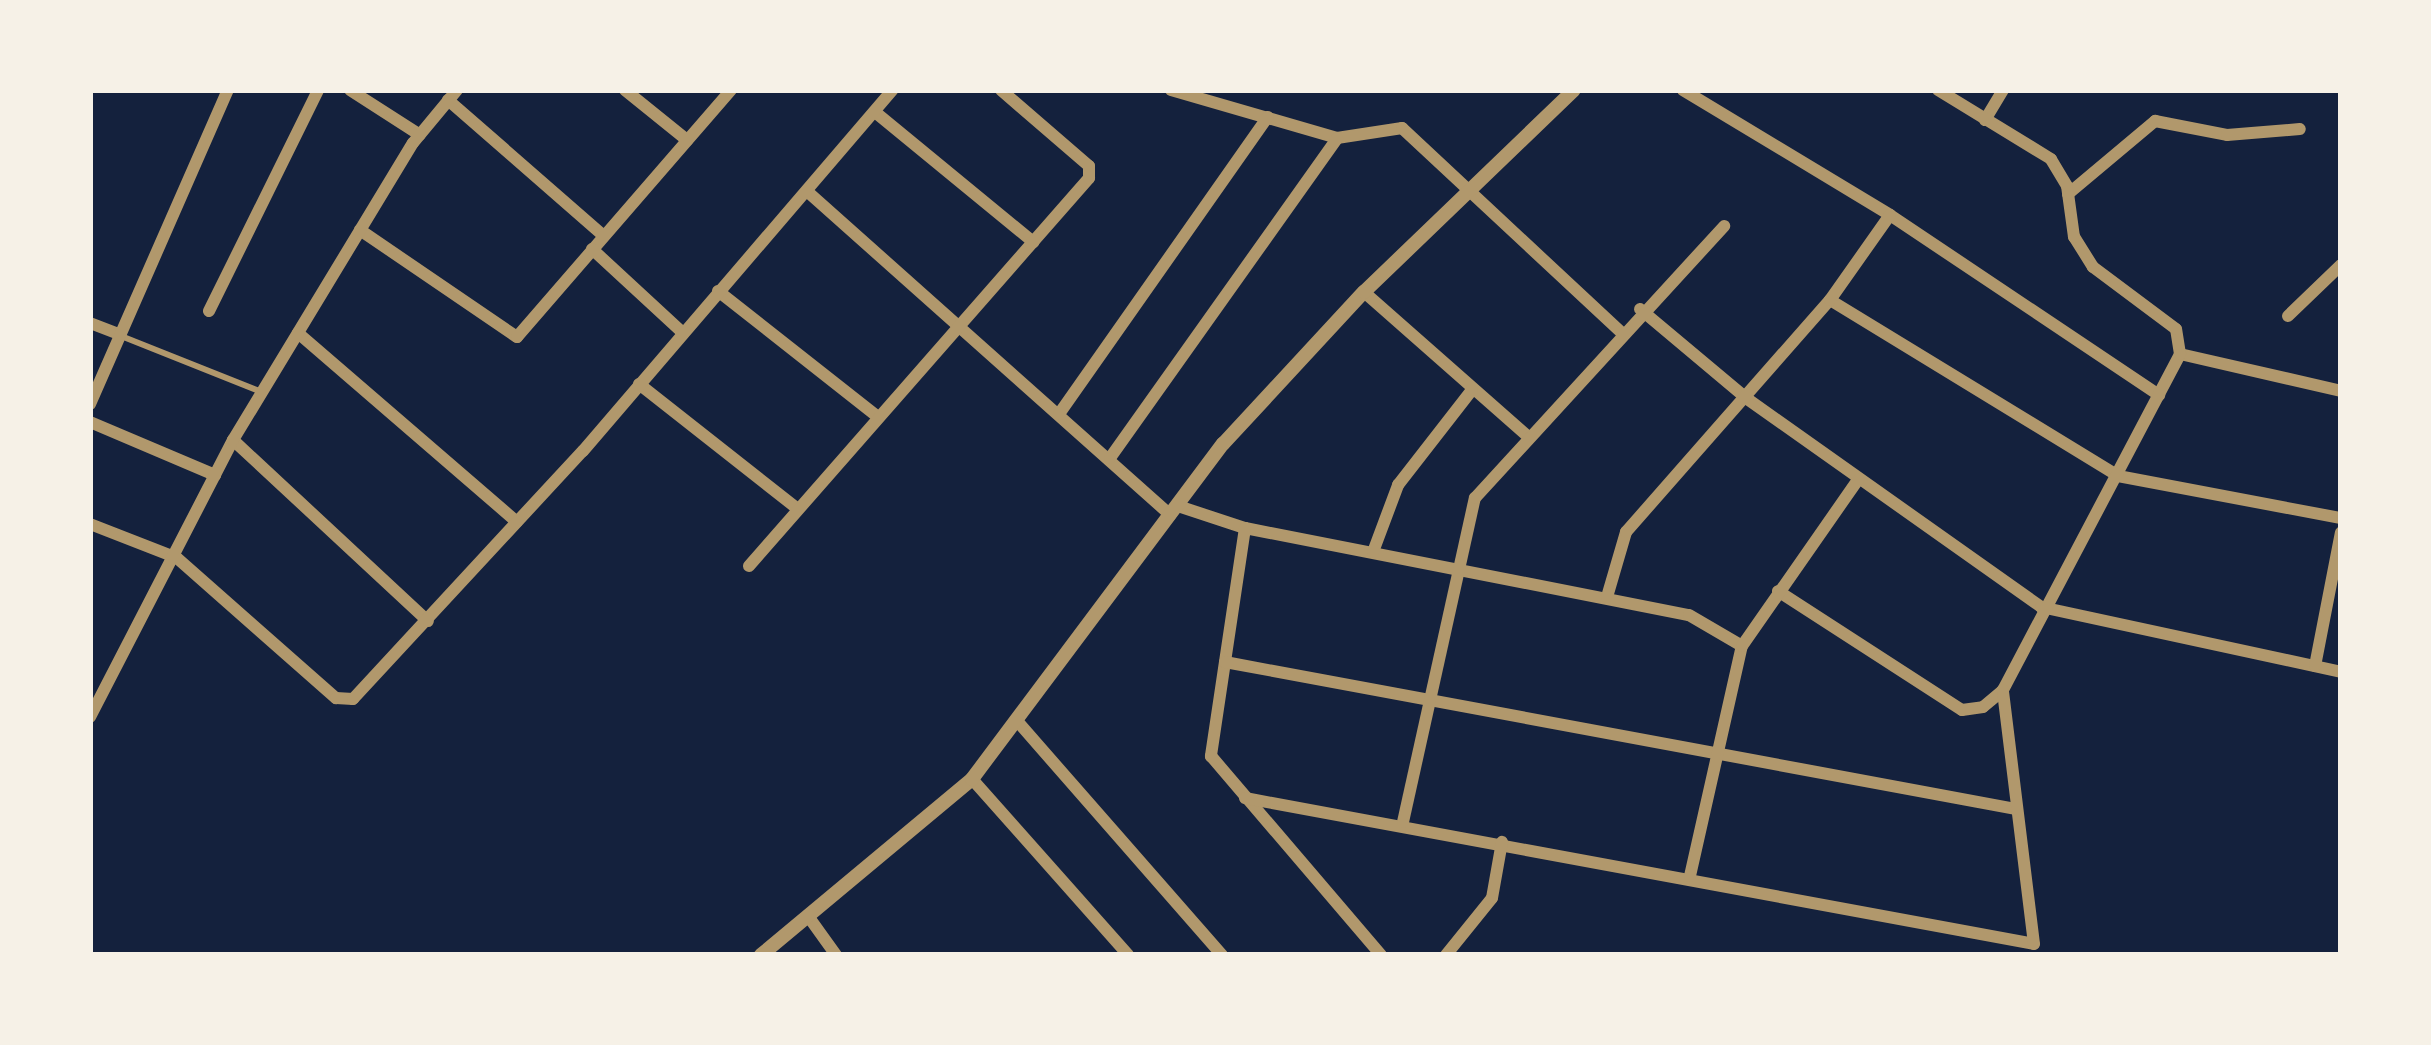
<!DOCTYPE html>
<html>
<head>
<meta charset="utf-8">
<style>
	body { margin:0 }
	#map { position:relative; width:2431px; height:1045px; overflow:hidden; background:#14213d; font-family:Figtree,sans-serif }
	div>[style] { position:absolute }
	.service>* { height:6px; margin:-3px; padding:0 3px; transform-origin:3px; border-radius:3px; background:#b1986c }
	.minor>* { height:12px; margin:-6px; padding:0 6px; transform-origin:6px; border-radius:6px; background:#b1986c }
	.tertiary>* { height:14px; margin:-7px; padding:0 7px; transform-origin:7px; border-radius:7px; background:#b1986c }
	span { translate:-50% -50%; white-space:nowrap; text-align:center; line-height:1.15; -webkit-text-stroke:12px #f6f1e7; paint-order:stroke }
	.frame { position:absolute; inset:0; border:93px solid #f6f1e7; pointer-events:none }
</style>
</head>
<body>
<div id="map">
	<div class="service">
		<div style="left:121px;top:336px;width:149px;rotate:21.7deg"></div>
	</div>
	<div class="minor">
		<div style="left:350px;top:90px;width:83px;rotate:32.7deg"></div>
		<div style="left:625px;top:90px;width:80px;rotate:38.9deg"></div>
		<div style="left:1171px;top:90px;width:173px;rotate:16.1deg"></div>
		<div style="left:1337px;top:138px;width:66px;rotate:-8.7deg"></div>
		<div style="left:1402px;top:128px;width:298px;rotate:43deg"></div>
		<div style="left:1683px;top:90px;width:242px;rotate:31.1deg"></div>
		<div style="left:1890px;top:215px;width:324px;rotate:33.8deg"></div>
		<div style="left:448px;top:100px;width:206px;rotate:41.1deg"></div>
		<div style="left:875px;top:112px;width:205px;rotate:39.4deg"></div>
		<div style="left:1985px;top:120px;width:35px;rotate:-59deg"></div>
		<div style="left:809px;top:193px;width:484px;rotate:41.7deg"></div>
		<div style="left:2068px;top:194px;width:114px;rotate:-40deg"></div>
		<div style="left:2155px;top:121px;width:73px;rotate:11deg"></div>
		<div style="left:2227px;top:135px;width:73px;rotate:-4.7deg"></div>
		<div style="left:360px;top:230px;width:190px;rotate:34.3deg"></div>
		<div style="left:517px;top:337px;width:327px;rotate:-49.1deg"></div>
		<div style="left:592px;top:249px;width:124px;rotate:42.7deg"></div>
		<div style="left:718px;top:291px;width:202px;rotate:38.2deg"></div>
		<div style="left:1364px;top:292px;width:216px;rotate:41.4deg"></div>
		<div style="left:1830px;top:300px;width:338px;rotate:31.4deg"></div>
		<div style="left:2118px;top:476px;width:227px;rotate:10.7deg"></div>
		<div style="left:1640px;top:309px;width:138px;rotate:40deg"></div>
		<div style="left:1746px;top:398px;width:362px;rotate:35.3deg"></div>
		<div style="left:2041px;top:607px;width:307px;rotate:12.2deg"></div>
		<div style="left:209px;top:311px;width:246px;rotate:-63.7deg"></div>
		<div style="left:2288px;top:316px;width:74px;rotate:-43.9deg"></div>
		<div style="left:90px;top:323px;width:30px;rotate:21deg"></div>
		<div style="left:298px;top:333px;width:289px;rotate:40.8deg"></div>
		<div style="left:2180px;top:354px;width:165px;rotate:12.9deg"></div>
		<div style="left:639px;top:384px;width:202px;rotate:38.2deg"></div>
		<div style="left:90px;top:404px;width:343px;rotate:-66.3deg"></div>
		<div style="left:1059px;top:414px;width:363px;rotate:-54.9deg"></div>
		<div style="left:90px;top:422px;width:136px;rotate:23deg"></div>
		<div style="left:233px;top:440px;width:266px;rotate:42.9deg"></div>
		<div style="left:1110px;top:458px;width:392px;rotate:-54.6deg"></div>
		<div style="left:1178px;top:506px;width:71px;rotate:18.2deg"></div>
		<div style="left:1245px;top:528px;width:452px;rotate:11.1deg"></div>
		<div style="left:1689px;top:615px;width:61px;rotate:30.3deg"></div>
		<div style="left:90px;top:524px;width:93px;rotate:21.3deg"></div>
		<div style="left:177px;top:558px;width:212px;rotate:41.4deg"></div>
		<div style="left:336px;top:698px;width:17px;rotate:3deg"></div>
		<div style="left:353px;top:699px;width:338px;rotate:-47.2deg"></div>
		<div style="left:583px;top:451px;width:475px;rotate:-49.4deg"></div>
		<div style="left:1245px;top:528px;width:231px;rotate:98.5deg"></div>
		<div style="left:1211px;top:756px;width:262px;rotate:49.5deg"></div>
		<div style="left:1373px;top:552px;width:72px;rotate:-69.5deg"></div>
		<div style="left:1398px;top:485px;width:120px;rotate:-52.1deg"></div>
		<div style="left:749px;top:566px;width:516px;rotate:-48.77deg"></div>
		<div style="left:1089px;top:178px;width:12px;rotate:-90deg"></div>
		<div style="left:1089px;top:166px;width:116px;rotate:-139.2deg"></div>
		<div style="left:1778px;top:591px;width:219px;rotate:32.9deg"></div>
		<div style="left:1962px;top:710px;width:21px;rotate:-8deg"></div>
		<div style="left:1983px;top:707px;width:26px;rotate:-40deg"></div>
		<div style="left:2003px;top:690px;width:380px;rotate:-62.2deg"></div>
		<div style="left:2180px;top:354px;width:25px;rotate:-99deg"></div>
		<div style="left:2176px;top:329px;width:104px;rotate:-143.2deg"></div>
		<div style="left:2093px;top:267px;width:36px;rotate:-122deg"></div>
		<div style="left:2074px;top:237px;width:51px;rotate:-97.8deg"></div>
		<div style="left:2067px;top:186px;width:31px;rotate:-121deg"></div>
		<div style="left:2051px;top:159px;width:132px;rotate:-148.6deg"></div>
		<div style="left:1607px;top:597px;width:68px;rotate:-73.7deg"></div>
		<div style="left:1626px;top:532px;width:309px;rotate:-48.7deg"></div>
		<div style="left:1830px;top:300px;width:104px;rotate:-54.8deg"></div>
		<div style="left:1225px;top:662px;width:805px;rotate:10.53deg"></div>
		<div style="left:2315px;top:666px;width:136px;rotate:-79deg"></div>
		<div style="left:90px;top:717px;width:312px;rotate:-62.7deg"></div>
		<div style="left:233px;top:440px;width:347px;rotate:-58.8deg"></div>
		<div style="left:413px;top:143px;width:69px;rotate:-50.3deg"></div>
		<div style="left:1018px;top:722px;width:310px;rotate:48.8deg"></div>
		<div style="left:972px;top:779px;width:235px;rotate:48.4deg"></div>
		<div style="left:1245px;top:798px;width:802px;rotate:10.48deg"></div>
		<div style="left:2034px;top:944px;width:256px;rotate:-97deg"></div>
		<div style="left:1403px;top:822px;width:332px;rotate:-77.5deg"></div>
		<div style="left:1475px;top:498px;width:369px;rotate:-47.5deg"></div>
		<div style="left:1690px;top:876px;width:236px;rotate:-77.3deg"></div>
		<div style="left:1742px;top:646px;width:203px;rotate:-55.1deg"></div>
		<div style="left:808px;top:916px;width:48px;rotate:54.3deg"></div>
		<div style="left:1446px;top:955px;width:73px;rotate:-51.1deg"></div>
		<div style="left:1492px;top:898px;width:57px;rotate:-79.9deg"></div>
	</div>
	<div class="tertiary">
		<div style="left:761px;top:955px;width:275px;rotate:-39.8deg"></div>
		<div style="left:972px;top:779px;width:419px;rotate:-53.2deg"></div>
		<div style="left:1223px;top:444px;width:207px;rotate:-47.2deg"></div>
		<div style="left:1364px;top:292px;width:291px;rotate:-43.9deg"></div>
	</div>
	<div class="frame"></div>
</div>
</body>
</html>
